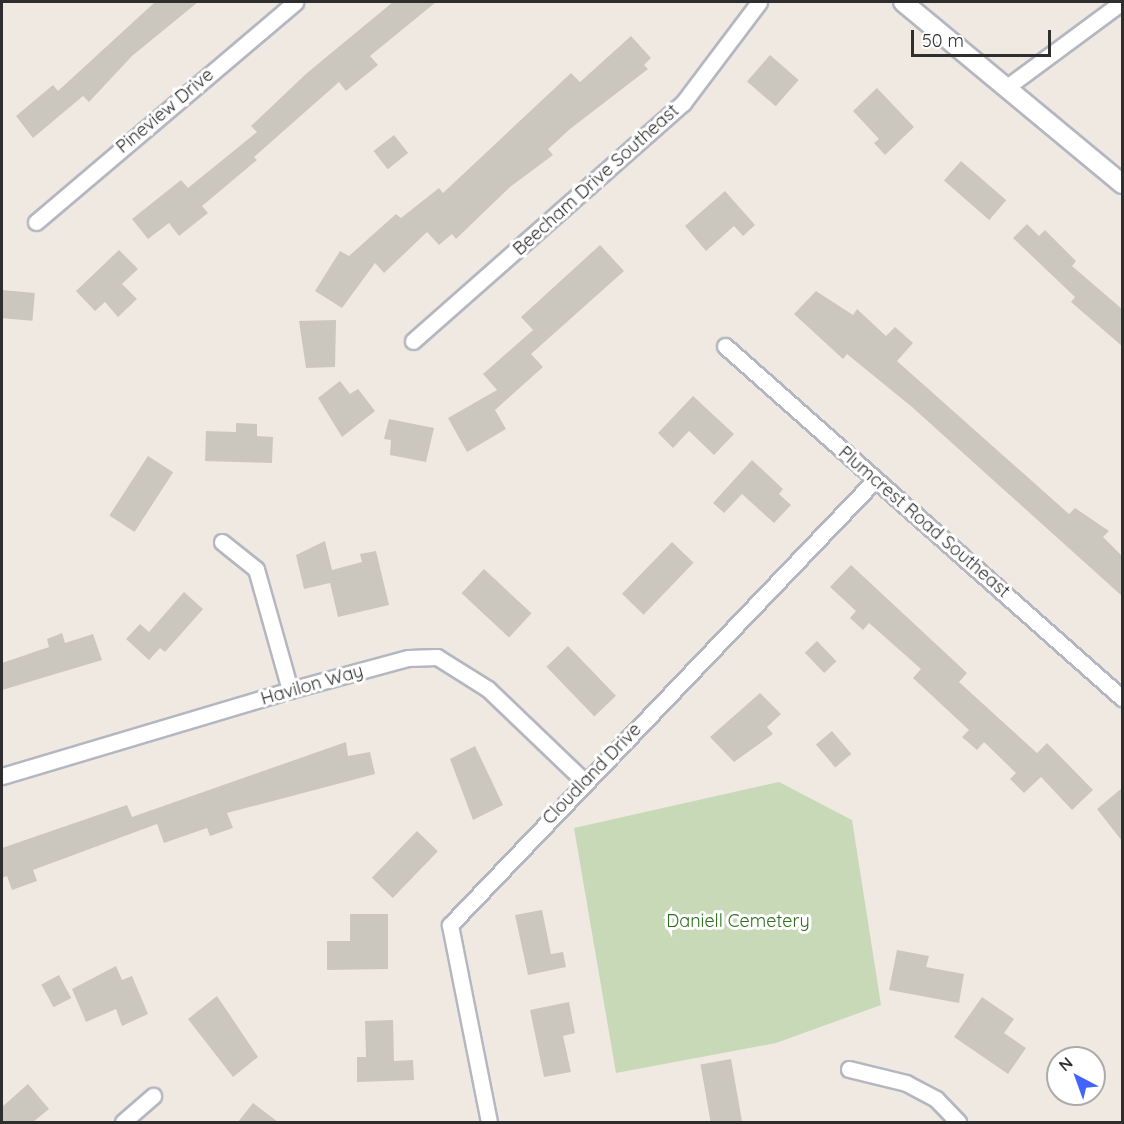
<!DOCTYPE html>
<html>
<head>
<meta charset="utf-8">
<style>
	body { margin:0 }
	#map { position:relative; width:1124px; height:1124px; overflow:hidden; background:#efe9e1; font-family:Quicksand,sans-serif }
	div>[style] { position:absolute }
	.cemetery>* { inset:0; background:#c8d9b8 }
	.building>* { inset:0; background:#cbc7bf; transform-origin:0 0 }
	.roads { filter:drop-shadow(2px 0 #b4b7c1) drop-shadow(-2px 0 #b4b7c1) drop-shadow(0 2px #b4b7c1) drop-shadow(0 -2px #b4b7c1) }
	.minor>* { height:15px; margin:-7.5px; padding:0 7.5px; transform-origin:7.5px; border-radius:7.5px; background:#fff }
	.tertiary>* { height:18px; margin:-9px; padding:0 9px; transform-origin:9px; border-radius:9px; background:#fff }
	span { translate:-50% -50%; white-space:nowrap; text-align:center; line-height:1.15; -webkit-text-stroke:6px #fff; paint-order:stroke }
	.street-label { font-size:18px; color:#2e2e2e }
	.park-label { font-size:18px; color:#2c6e1b }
	.frame { position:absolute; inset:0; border:3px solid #2e2e2e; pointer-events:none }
	.north { position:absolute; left:1046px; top:1046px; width:60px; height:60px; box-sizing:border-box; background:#fff; border:2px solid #ababab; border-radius:50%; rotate:319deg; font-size:16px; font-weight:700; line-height:24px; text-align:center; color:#2e2e2e }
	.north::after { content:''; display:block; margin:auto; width:21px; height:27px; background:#4264fb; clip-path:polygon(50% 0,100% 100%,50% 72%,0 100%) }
	.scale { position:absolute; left:911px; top:30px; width:140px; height:27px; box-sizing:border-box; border:3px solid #2e2e2e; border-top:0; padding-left:8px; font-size:18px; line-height:21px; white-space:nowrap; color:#2e2e2e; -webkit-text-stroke:4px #fff; paint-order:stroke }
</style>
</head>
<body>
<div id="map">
	<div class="cemetery">
		<div style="clip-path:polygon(779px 782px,852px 820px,881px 1005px,776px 1043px,616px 1073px,574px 828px)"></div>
	</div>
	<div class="building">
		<div style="clip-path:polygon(155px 2px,198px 2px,132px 56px,89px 102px,83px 96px,33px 138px,16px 116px,53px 85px,58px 91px)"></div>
		<div style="clip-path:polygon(393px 2px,436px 2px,370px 56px,378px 65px,346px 91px,339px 82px,254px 157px,257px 160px,202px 206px,208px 213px,179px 236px,169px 223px,148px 239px,132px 219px,181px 180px,188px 188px,257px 132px,251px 126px,307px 73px)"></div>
		<div style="clip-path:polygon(631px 36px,651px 58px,644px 65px,648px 69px,570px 129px,548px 149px,553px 155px,510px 187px,456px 239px,452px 234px,439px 245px,427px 232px,384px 273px,375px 263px,342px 308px,315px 291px,340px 251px,349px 256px,396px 214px,401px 218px,439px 188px,443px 193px,571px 73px,580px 82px)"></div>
		<div style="left:770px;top:55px;width:38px;height:35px;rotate:41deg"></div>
		<div style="clip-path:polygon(877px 88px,914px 127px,885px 155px,874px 143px,879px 139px,853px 111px)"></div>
		<div style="left:394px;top:135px;width:23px;height:26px;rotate:52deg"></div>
		<div style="left:961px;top:161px;width:60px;height:26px;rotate:41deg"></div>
		<div style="clip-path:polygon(725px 191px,755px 225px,743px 236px,734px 226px,706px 251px,685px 226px)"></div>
		<div style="clip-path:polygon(1027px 224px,1039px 236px,1045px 230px,1076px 261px,1072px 266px,1122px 309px,1122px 346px,1071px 302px,1075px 297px,1013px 238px)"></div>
		<div style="clip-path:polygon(600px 245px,624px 271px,531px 354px,543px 367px,495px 410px,506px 429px,467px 452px,448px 418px,497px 390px,483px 374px,533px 330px,521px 317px)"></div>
		<div style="clip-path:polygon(119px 250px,138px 269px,122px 284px,137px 299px,118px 317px,105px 302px,95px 311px,76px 291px)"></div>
		<div style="left:2px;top:290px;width:33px;height:28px;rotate:5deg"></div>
		<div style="clip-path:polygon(816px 291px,853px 315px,857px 309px,886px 336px,895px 327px,913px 343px,897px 361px,1069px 514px,1075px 508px,1109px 531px,1103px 537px,1122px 556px,1122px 596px,912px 407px,847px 354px,843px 359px,794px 314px)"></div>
		<div style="clip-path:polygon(336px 320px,335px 367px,306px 368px,299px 321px)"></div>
		<div style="clip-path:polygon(340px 381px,350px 394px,358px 389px,375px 411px,342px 437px,318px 398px)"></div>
		<div style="clip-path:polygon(693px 396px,734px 434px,714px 455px,689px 431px,673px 448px,658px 433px)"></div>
		<div style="clip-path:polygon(389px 419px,434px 428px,426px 462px,390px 455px,391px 440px,384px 439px)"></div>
		<div style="clip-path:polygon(236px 423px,257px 424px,257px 436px,273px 437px,272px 463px,205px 461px,206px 431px,236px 432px)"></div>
		<div style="left:148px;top:456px;width:30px;height:71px;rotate:33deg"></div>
		<div style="clip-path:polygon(752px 460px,783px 489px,779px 494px,791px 505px,774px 523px,742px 494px,724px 513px,713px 503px)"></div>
		<div style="clip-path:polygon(325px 541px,332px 570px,362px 562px,360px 554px,376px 551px,389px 605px,338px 617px,330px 583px,304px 589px,296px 555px)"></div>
		<div style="left:672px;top:542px;width:30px;height:72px;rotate:44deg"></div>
		<div style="clip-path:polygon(851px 565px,967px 673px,959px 682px,1037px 753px,1047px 743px,1093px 790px,1072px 810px,1041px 777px,1024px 793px,1010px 779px,1016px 773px,984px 742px,977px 750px,962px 737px,969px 730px,913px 678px,921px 669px,869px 623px,863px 630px,850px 618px,856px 611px,830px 587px)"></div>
		<div style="left:484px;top:569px;width:65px;height:33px;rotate:43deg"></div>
		<div style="clip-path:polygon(184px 592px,203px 609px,165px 652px,160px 648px,149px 660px,126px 639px,140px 624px,149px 632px)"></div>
		<div style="clip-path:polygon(62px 633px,65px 643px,93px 634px,102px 660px,2px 690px,2px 663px,49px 647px,47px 639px)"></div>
		<div style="left:817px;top:641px;width:28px;height:17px;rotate:46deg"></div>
		<div style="left:568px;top:646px;width:69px;height:30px;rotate:46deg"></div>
		<div style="clip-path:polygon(760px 693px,781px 714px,767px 727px,773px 734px,734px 762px,710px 737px)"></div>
		<div style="left:832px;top:731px;width:30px;height:21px;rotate:50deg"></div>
		<div style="clip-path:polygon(346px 742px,348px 756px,370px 752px,375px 774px,227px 813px,233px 828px,210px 836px,207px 828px,164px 843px,157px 824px,33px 870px,37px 881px,12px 890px,7px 876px,2px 878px,2px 848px,127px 805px,132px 817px)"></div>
		<div style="clip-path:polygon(475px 746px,503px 805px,473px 820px,450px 759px)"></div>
		<div style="clip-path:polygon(1122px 788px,1122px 841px,1097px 809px)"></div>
		<div style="left:417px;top:831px;width:29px;height:65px;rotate:44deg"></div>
		<div style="clip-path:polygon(542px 910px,551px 954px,563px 952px,566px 967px,528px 975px,515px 915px)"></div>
		<div style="clip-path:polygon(350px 914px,388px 914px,388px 969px,327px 970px,327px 941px,350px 941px)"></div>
		<div style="clip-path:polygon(897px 950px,929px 956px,926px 967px,964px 974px,959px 1003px,889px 990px)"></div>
		<div style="clip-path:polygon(116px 966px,122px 980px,132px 976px,148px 1014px,122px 1026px,116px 1009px,86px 1022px,72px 989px)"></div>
		<div style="left:59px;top:975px;width:26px;height:20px;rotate:62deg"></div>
		<div style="clip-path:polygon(217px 996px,258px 1057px,233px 1077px,188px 1019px)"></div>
		<div style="clip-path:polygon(982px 997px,1014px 1019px,1004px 1033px,1026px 1048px,1008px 1074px,954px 1037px)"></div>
		<div style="clip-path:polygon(569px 1002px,575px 1033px,563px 1036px,571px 1072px,544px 1077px,530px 1010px)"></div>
		<div style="clip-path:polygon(393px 1020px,394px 1061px,413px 1060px,414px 1080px,357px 1082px,357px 1057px,366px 1057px,365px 1021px)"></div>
		<div style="left:731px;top:1059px;width:64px;height:31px;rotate:80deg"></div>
		<div style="clip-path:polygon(28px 1084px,49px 1109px,33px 1122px,2px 1122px,2px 1107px)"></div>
		<div style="clip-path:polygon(253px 1103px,278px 1122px,238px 1122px)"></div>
	</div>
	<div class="roads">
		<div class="minor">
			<div style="left:1007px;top:87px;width:143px;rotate:-36.5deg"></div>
			<div style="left:36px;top:222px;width:340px;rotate:-40.3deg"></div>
			<div style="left:413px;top:341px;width:360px;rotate:-41.4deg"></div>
			<div style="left:683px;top:103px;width:126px;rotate:-53deg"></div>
			<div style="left:725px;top:346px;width:531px;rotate:41.56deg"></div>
			<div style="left:222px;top:542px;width:43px;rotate:38.5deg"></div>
			<div style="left:256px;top:569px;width:126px;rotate:74.3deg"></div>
			<div style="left:2px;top:776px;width:301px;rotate:-16.6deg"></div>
			<div style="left:290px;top:690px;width:122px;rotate:-15.2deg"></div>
			<div style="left:408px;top:658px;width:29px;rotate:-2deg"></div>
			<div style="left:437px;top:657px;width:60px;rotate:32.1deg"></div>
			<div style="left:488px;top:689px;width:134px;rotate:43.8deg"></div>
			<div style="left:849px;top:1069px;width:59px;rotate:13.8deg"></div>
			<div style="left:906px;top:1083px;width:34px;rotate:28deg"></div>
			<div style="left:936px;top:1099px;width:32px;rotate:46deg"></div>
			<div style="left:123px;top:1122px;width:40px;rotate:-41deg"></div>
			<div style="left:489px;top:1122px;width:201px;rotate:-101.2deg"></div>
			<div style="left:450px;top:925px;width:615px;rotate:-46.32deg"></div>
		</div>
		<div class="tertiary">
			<div style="left:903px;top:2px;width:285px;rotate:39.7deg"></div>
		</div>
	</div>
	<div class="street-label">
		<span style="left:165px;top:111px;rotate:-40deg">Pineview Drive</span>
		<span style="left:596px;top:180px;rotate:-42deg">Beecham Drive Southeast</span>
		<span style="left:924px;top:522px;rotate:41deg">Plumcrest Road Southeast</span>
		<span style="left:312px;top:685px;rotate:-16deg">Havilon Way</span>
		<span style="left:592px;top:774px;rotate:-46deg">Cloudland Drive</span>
	</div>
	<div class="park-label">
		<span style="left:738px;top:921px">Daniell Cemetery</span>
	</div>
	<div class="frame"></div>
	<div class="north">N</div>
	<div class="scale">50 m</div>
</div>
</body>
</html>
